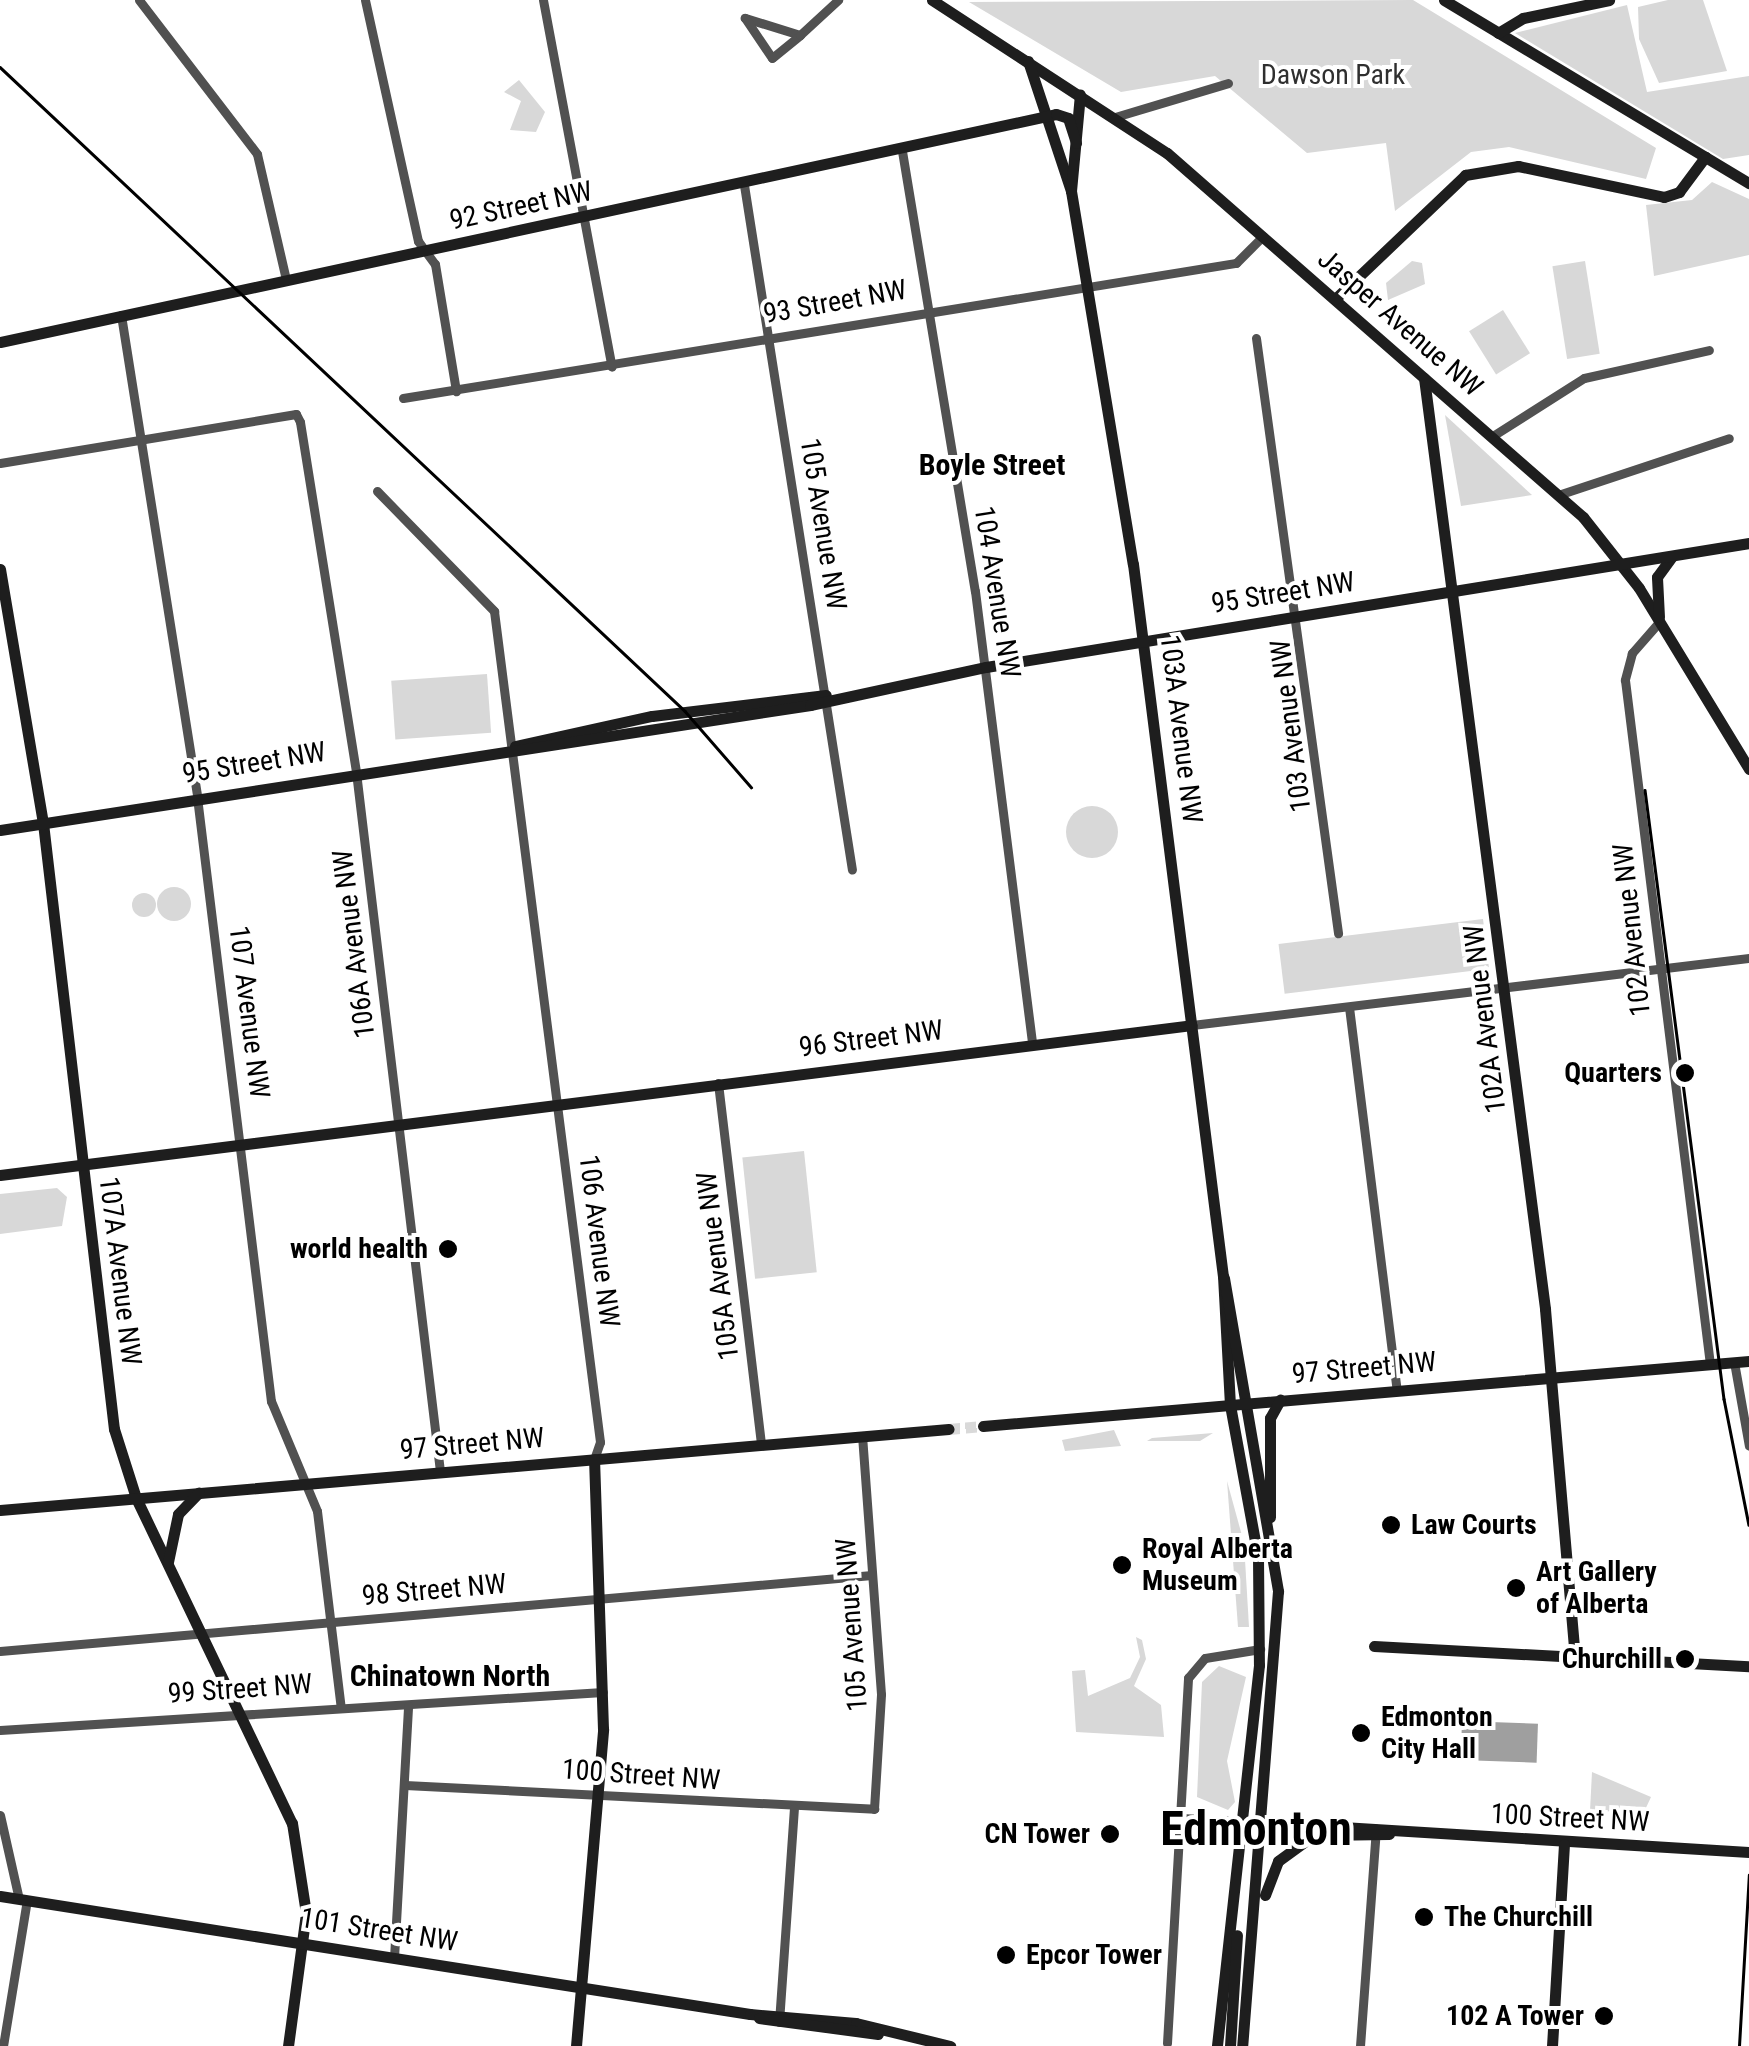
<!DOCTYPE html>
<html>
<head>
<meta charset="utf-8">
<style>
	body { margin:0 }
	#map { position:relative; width:1749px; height:2046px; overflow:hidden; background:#fff; font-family:"Roboto Condensed",sans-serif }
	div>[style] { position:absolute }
	.green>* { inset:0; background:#d8d8d8; transform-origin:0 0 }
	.round { border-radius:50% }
	.water>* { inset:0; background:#9f9f9f; transform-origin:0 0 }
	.secondary-tunnel>* { height:11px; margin-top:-5.5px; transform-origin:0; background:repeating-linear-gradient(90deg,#d9d9d9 0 11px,transparent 0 16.5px) }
	.street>* { height:9px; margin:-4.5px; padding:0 4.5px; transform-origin:4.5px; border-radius:4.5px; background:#515151 }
	.secondary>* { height:11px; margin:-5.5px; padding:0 5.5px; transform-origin:5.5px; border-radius:5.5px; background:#1e1e1e }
	.tram>* { height:2.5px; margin:-1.25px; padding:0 1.25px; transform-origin:1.25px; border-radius:1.25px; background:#000 }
	.dots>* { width:28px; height:28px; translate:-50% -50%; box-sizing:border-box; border:5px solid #fff; border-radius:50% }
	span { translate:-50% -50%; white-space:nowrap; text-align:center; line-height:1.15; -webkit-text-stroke:8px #fff; paint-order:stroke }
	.park-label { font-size:28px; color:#2f2f2f }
	.street-label { font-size:28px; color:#000 }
	.poi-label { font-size:28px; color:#000; font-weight:700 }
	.right { translate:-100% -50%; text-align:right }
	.left { translate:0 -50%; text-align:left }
	.neighbourhood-label { font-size:30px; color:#000; font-weight:700 }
	.town-label { font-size:48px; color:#000; font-weight:700 }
</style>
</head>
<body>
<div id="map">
	<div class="green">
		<div style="clip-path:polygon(1413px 0,1656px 148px,1646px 179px,1509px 147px,1471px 152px,1395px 211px,1386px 143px,1307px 153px,1215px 76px,1121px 92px,969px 2px)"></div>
		<div style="clip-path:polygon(1668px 0,1703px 0,1727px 71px,1659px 83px,1639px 39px,1638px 7px)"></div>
		<div style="clip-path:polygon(1627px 5px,1647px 92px,1749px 76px,1749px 155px,1723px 159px,1515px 33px)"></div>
		<div style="clip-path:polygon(519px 80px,545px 112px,536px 132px,510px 130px,521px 101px,504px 92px)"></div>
		<div style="clip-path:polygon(1712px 182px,1749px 199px,1749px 255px,1654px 276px,1646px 205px,1692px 200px)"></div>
		<div style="clip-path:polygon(1412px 261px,1422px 263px,1425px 284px,1388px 300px,1386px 283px)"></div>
		<div style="left:1585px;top:261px;width:94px;height:33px;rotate:81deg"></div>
		<div style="left:1503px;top:310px;width:51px;height:40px;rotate:58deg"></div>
		<div style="clip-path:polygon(1445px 415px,1532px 495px,1461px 506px)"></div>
		<div style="left:487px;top:674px;width:59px;height:96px;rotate:86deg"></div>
		<div class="round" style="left:1066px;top:806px;width:52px;height:52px"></div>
		<div class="round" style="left:157px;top:887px;width:34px;height:34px"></div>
		<div class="round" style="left:132px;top:893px;width:24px;height:24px"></div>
		<div style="left:1483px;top:919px;width:50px;height:206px;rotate:83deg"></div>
		<div style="left:804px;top:1151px;width:122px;height:62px;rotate:84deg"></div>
		<div style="clip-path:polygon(57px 1188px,67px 1197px,62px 1226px,0 1234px,0 1194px)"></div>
		<div style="clip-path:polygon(1114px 1430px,1121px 1446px,1065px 1451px,1062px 1440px)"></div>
		<div style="clip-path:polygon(1213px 1433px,1200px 1441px,1147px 1441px,1152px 1438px)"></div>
		<div style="clip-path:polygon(1227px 1481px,1244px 1543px,1249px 1627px,1238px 1627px)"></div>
		<div style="clip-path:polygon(1136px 1637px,1142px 1640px,1146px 1659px,1134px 1686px,1161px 1705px,1164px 1737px,1076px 1732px,1072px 1671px,1085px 1670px,1088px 1696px,1130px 1678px,1140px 1657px)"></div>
		<div style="clip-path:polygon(1219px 1666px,1246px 1677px,1227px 1761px,1235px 1802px,1228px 1810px,1197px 1797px,1202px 1682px)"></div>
		<div style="clip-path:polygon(1592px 1772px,1651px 1797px,1644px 1812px,1590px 1811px)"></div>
	</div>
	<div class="water">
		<div style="left:1462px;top:1721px;width:76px;height:39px;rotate:2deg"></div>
	</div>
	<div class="secondary-tunnel">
		<div style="left:949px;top:1429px;width:34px;rotate:-5deg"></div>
	</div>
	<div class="street">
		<div style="left:139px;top:0;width:194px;rotate:52.5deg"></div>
		<div style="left:257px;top:154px;width:129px;rotate:77deg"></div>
		<div style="left:365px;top:0;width:247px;rotate:77.6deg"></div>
		<div style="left:418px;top:241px;width:29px;rotate:54deg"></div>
		<div style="left:435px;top:264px;width:129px;rotate:80.6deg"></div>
		<div style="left:543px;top:0;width:373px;rotate:79.4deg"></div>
		<div style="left:800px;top:35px;width:58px;rotate:-162.8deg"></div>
		<div style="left:745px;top:18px;width:48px;rotate:56deg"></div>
		<div style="left:772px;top:58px;width:36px;rotate:-39deg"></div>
		<div style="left:800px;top:35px;width:52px;rotate:-42.6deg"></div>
		<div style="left:1115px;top:117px;width:118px;rotate:-16.7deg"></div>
		<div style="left:902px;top:151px;width:446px;rotate:80.6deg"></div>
		<div style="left:975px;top:591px;width:456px;rotate:82.8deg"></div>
		<div style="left:744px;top:185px;width:693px;rotate:81.04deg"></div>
		<div style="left:121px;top:315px;width:488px;rotate:81deg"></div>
		<div style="left:197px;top:797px;width:609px;rotate:83.02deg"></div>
		<div style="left:271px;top:1401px;width:119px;rotate:67.3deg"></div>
		<div style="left:317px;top:1511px;width:198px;rotate:83.1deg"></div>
		<div style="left:1256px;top:338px;width:601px;rotate:82.15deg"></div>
		<div style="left:403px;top:398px;width:844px;rotate:-9.21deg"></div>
		<div style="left:1236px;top:263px;width:38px;rotate:-45deg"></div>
		<div style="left:1491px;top:437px;width:110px;rotate:-32.4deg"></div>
		<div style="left:1584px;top:378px;width:128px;rotate:-12.6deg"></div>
		<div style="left:0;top:463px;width:300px;rotate:-9.4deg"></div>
		<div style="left:296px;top:414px;width:9px;rotate:63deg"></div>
		<div style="left:300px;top:422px;width:354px;rotate:80.9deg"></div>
		<div style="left:356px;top:772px;width:704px;rotate:83.15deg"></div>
		<div style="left:377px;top:491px;width:168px;rotate:45.7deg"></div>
		<div style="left:494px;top:611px;width:838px;rotate:82.73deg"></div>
		<div style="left:600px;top:1442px;width:18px;rotate:109deg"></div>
		<div style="left:1558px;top:495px;width:180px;rotate:-18.4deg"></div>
		<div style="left:1660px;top:621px;width:43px;rotate:131.2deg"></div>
		<div style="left:1632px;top:653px;width:28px;rotate:105deg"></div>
		<div style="left:1625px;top:680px;width:689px;rotate:82.92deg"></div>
		<div style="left:1349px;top:1007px;width:387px;rotate:82.9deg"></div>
		<div style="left:1192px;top:1025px;width:561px;rotate:-6.86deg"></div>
		<div style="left:718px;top:1083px;width:365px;rotate:83.2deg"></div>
		<div style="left:1734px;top:1362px;width:85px;rotate:79.9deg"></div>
		<div style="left:0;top:1651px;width:875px;rotate:-4.98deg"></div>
		<div style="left:0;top:1730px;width:604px;rotate:-3.61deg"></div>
		<div style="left:405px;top:1785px;width:470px;rotate:2.9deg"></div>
		<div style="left:874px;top:1809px;width:115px;rotate:-86.5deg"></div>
		<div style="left:881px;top:1694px;width:258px;rotate:-94.2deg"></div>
		<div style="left:0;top:1815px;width:86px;rotate:77.3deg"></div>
		<div style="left:1180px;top:1818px;width:65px;rotate:2.6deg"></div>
		<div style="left:1179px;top:1832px;width:65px;rotate:3.5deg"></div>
		<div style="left:394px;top:1958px;width:253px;rotate:-86.8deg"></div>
		<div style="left:779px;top:2022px;width:214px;rotate:-86deg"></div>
		<div style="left:1167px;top:2043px;width:366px;rotate:-86.7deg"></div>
		<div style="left:1188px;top:1678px;width:26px;rotate:-50deg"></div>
		<div style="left:1205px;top:1658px;width:56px;rotate:-9.3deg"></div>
		<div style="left:3px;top:2046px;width:148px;rotate:-80.7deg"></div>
		<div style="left:1360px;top:2046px;width:218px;rotate:-85.8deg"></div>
	</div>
	<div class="secondary">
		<div style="left:932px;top:0;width:280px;rotate:33.1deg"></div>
		<div style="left:1167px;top:153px;width:553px;rotate:41.19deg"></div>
		<div style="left:1583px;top:517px;width:90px;rotate:51.7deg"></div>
		<div style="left:1639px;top:588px;width:212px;rotate:58.7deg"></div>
		<div style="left:1444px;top:0;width:356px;rotate:31deg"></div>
		<div style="left:1498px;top:33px;width:29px;rotate:-31deg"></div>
		<div style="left:1523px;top:18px;width:88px;rotate:-11.8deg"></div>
		<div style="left:1028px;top:61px;width:137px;rotate:71.7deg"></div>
		<div style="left:1071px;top:191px;width:378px;rotate:80.6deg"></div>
		<div style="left:1133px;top:564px;width:718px;rotate:82.8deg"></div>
		<div style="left:1223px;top:1276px;width:129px;rotate:86.9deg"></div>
		<div style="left:1230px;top:1405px;width:155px;rotate:79.6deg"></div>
		<div style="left:1258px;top:1557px;width:108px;rotate:89.5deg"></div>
		<div style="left:1259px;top:1665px;width:383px;rotate:96.3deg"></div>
		<div style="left:1071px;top:191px;width:97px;rotate:-84.7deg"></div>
		<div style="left:1335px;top:299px;width:180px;rotate:-43.6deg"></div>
		<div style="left:1465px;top:175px;width:54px;rotate:-9.6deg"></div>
		<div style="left:1518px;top:166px;width:149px;rotate:12deg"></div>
		<div style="left:1664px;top:197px;width:16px;rotate:-18deg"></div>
		<div style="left:1679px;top:192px;width:44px;rotate:-53.4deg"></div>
		<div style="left:0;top:342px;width:1080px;rotate:-12.18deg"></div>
		<div style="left:1056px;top:114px;width:13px;rotate:18deg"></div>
		<div style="left:1068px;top:118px;width:26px;rotate:72deg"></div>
		<div style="left:1424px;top:378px;width:939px;rotate:82.59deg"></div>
		<div style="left:1545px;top:1309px;width:348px;rotate:85.1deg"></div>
		<div style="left:0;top:569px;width:258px;rotate:80.4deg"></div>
		<div style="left:43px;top:823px;width:610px;rotate:83.32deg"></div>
		<div style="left:114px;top:1429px;width:72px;rotate:72.3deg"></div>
		<div style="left:136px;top:1498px;width:361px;rotate:64.4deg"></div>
		<div style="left:292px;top:1823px;width:91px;rotate:81.2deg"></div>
		<div style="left:306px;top:1913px;width:134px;rotate:97.7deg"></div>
		<div style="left:1659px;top:617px;width:40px;rotate:-92.9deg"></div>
		<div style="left:1657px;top:577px;width:26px;rotate:-54deg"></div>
		<div style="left:515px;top:746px;width:140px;rotate:-12.4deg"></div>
		<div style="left:652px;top:716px;width:175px;rotate:-6.9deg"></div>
		<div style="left:0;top:830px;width:820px;rotate:-8.77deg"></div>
		<div style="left:810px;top:705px;width:180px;rotate:-12.2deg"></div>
		<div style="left:986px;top:667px;width:773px;rotate:-9.23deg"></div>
		<div style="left:0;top:1175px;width:1201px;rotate:-7.17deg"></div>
		<div style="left:1224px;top:1278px;width:318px;rotate:80.2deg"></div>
		<div style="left:1278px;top:1591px;width:456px;rotate:94.5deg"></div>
		<div style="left:983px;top:1426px;width:769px;rotate:-4.85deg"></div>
		<div style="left:0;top:1510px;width:952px;rotate:-4.88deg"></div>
		<div style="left:1270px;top:1517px;width:99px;rotate:-90deg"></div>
		<div style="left:1270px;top:1418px;width:21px;rotate:-61deg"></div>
		<div style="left:168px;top:1562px;width:49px;rotate:-78.2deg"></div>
		<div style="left:178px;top:1514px;width:30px;rotate:-46deg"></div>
		<div style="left:1374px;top:1646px;width:376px;rotate:3.1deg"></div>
		<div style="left:1245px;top:1821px;width:505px;rotate:3.52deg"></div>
		<div style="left:1244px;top:1836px;width:145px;rotate:-0.8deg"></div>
		<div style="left:1265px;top:1895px;width:36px;rotate:-69deg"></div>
		<div style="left:1278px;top:1861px;width:34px;rotate:-36deg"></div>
		<div style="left:0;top:1896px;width:759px;rotate:8.94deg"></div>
		<div style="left:750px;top:2014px;width:106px;rotate:4.9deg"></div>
		<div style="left:856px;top:2023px;width:97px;rotate:13.7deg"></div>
		<div style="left:759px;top:2018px;width:120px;rotate:7.7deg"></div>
		<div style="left:576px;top:2046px;width:318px;rotate:-85.1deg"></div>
		<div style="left:603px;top:1729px;width:270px;rotate:-91.9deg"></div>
		<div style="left:1230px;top:2046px;width:111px;rotate:-86.4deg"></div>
		<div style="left:1552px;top:2046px;width:202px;rotate:-86.6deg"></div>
	</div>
	<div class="tram">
		<div style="left:0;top:67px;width:940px;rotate:43.23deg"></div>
		<div style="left:685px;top:711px;width:101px;rotate:49deg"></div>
		<div style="left:1645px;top:790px;width:614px;rotate:82.61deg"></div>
		<div style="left:1724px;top:1399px;width:128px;rotate:78.8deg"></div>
		<div style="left:1739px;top:2046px;width:171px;rotate:-86.7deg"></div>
	</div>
	<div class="dots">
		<div style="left:1685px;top:1073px;background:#000"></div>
		<div style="left:448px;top:1249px;background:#000"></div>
		<div style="left:1391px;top:1525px;background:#000"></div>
		<div style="left:1122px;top:1565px;background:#000"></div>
		<div style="left:1516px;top:1588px;background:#000"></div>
		<div style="left:1685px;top:1659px;background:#000"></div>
		<div style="left:1361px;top:1733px;background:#000"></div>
		<div style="left:1110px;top:1834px;background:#000"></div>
		<div style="left:1424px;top:1917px;background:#000"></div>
		<div style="left:1006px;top:1955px;background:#000"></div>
		<div style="left:1604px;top:2016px;background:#000"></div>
	</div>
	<div class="park-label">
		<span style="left:1333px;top:75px">Dawson Park</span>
	</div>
	<div class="street-label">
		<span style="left:521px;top:206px;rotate:-12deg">92 Street NW</span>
		<span style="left:835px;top:302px;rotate:-10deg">93 Street NW</span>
		<span style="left:1400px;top:323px;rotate:41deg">Jasper Avenue NW</span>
		<span style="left:823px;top:524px;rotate:81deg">105 Avenue NW</span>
		<span style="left:997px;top:592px;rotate:81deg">104 Avenue NW</span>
		<span style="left:1283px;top:593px;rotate:-9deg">95 Street NW</span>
		<span style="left:1291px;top:726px;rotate:-97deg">103 Avenue NW</span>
		<span style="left:1181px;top:729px;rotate:83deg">103A Avenue NW</span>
		<span style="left:254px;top:763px;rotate:-9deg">95 Street NW</span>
		<span style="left:1632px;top:930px;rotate:-96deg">102 Avenue NW</span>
		<span style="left:354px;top:944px;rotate:-97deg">106A Avenue NW</span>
		<span style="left:249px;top:1012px;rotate:83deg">107 Avenue NW</span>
		<span style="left:1485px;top:1019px;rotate:-97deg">102A Avenue NW</span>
		<span style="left:871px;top:1039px;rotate:-7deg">96 Street NW</span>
		<span style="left:599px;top:1241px;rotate:83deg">106 Avenue NW</span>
		<span style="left:718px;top:1266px;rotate:-97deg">105A Avenue NW</span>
		<span style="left:120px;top:1271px;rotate:83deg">107A Avenue NW</span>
		<span style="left:1364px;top:1368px;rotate:-5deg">97 Street NW</span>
		<span style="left:472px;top:1444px;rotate:-5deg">97 Street NW</span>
		<span style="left:434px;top:1590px;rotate:-5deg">98 Street NW</span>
		<span style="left:852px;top:1625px;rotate:-94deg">105 Avenue NW</span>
		<span style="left:240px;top:1689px;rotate:-4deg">99 Street NW</span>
		<span style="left:641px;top:1775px;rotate:4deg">100 Street NW</span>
		<span style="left:1570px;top:1818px;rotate:3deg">100 Street NW</span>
		<span style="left:379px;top:1930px;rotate:9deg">101 Street NW</span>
	</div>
	<div class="poi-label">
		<span class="right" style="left:1662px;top:1073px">Quarters</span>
		<span class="right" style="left:428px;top:1249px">world health</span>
		<span class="left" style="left:1411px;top:1525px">Law Courts</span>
		<span class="left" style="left:1142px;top:1565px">Royal Alberta<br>Museum</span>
		<span class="left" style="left:1536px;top:1588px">Art Gallery<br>of Alberta</span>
		<span class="right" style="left:1662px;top:1659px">Churchill</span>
		<span class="left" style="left:1381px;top:1733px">Edmonton<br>City Hall</span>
		<span class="right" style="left:1090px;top:1834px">CN Tower</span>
		<span class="left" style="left:1444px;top:1917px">The Churchill</span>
		<span class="left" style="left:1026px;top:1955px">Epcor Tower</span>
		<span class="right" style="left:1584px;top:2016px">102 A Tower</span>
	</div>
	<div class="neighbourhood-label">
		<span style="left:992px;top:465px">Boyle Street</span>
		<span style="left:450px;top:1676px">Chinatown North</span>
	</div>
	<div class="town-label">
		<span style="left:1256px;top:1829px">Edmonton</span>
	</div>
</div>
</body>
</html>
